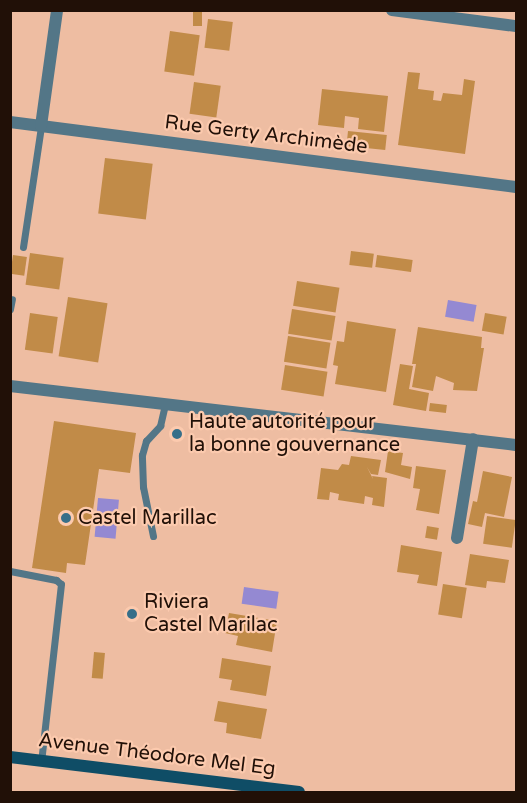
<!DOCTYPE html>
<html>
<head>
<meta charset="utf-8">
<style>
	body { margin:0 }
	#map { position:relative; width:527px; height:803px; overflow:hidden; background:#eebda2; font-family:"Varela Round",sans-serif }
	div>[style] { position:absolute }
	.water>* { inset:0; background:#9489d2; transform-origin:0 0 }
	.building>* { inset:0; background:#c18b48; transform-origin:0 0 }
	.service>* { height:7px; margin:-3.5px; padding:0 3.5px; transform-origin:3.5px; border-radius:3.5px; background:#537687 }
	.minor>* { height:12px; margin:-6px; padding:0 6px; transform-origin:6px; border-radius:6px; background:#537687 }
	.secondary>* { height:12px; margin:-6px; padding:0 6px; transform-origin:6px; border-radius:6px; background:#0f4d66 }
	.dots>* { width:16px; height:16px; translate:-50% -50%; box-sizing:border-box; border:3px solid #fccaae; border-radius:50% }
	span { translate:-50% -50%; white-space:nowrap; text-align:center; line-height:1.15; -webkit-text-stroke:4.5px #fccaae; paint-order:stroke }
	.street-label { font-size:20px; color:#211007 }
	.poi-label { font-size:20px; color:#211007 }
	.left { translate:0 -50%; text-align:left }
	.frame { position:absolute; inset:0; border:12px solid #211007; pointer-events:none }
</style>
</head>
<body>
<div id="map">
	<div class="water">
		<div style="left:448px;top:300px;width:29px;height:17px;rotate:10deg"></div>
		<div style="left:98px;top:498px;width:21px;height:39px;rotate:5deg"></div>
		<div style="left:244px;top:587px;width:35px;height:17px;rotate:8deg"></div>
	</div>
	<div class="building">
		<div style="left:193px;top:10px;width:9px;height:16px"></div>
		<div style="left:208px;top:19px;width:25px;height:29px;rotate:7deg"></div>
		<div style="left:170px;top:31px;width:30px;height:41px;rotate:8deg"></div>
		<div style="clip-path:polygon(408px 72px,420px 73px,418px 89px,434px 91px,433px 100px,441px 101px,443px 93px,462px 95px,464px 79px,475px 81px,465px 154px,398px 145px)"></div>
		<div style="left:194px;top:82px;width:27px;height:32px;rotate:8deg"></div>
		<div style="clip-path:polygon(322px 89px,388px 96px,384px 132px,358px 129px,359px 118px,345px 116px,344px 128px,318px 125px)"></div>
		<div style="left:348px;top:131px;width:39px;height:15px;rotate:6deg"></div>
		<div style="left:105px;top:158px;width:48px;height:56px;rotate:7deg"></div>
		<div style="left:351px;top:251px;width:23px;height:14px;rotate:7deg"></div>
		<div style="left:30px;top:253px;width:34px;height:32px;rotate:8deg"></div>
		<div style="left:13px;top:255px;width:14px;height:19px;rotate:8deg"></div>
		<div style="left:377px;top:255px;width:36px;height:12px;rotate:8deg"></div>
		<div style="left:297px;top:281px;width:43px;height:25px;rotate:9deg"></div>
		<div style="left:68px;top:297px;width:40px;height:60px;rotate:9deg"></div>
		<div style="left:292px;top:309px;width:44px;height:25px;rotate:9deg"></div>
		<div style="left:30px;top:313px;width:28px;height:37px;rotate:8deg"></div>
		<div style="left:485px;top:313px;width:22px;height:18px;rotate:10deg"></div>
		<div style="clip-path:polygon(347px 321px,396px 329px,386px 392px,335px 384px,338px 366px,333px 365px,337px 341px,344px 342px)"></div>
		<div style="clip-path:polygon(418px 327px,482px 337px,481px 348px,484px 348px,477px 391px,453px 390px,454px 383px,436px 376px,433px 391px,412px 387px,416px 364px,412px 364px)"></div>
		<div style="left:288px;top:336px;width:43px;height:26px;rotate:9deg"></div>
		<div style="clip-path:polygon(400px 364px,413px 366px,409px 389px,429px 393px,426px 411px,393px 405px)"></div>
		<div style="left:285px;top:365px;width:43px;height:25px;rotate:9deg"></div>
		<div style="left:430px;top:403px;width:17px;height:8px;rotate:7deg"></div>
		<div style="clip-path:polygon(54px 421px,136px 433px,130px 473px,99px 469px,85px 565px,67px 563px,66px 573px,32px 568px)"></div>
		<div style="clip-path:polygon(388px 451px,403px 453px,401px 465px,412px 467px,410px 479px,385px 472px)"></div>
		<div style="clip-path:polygon(351px 456px,381px 460px,378px 475px,371px 474px,367px 467px,373px 479px,372px 476px,387px 478px,384px 507px,372px 505px,373px 498px,365px 496px,364px 504px,338px 500px,339px 494px,330px 492px,329px 500px,317px 499px,321px 468px,338px 470px,342px 464px,349px 465px)"></div>
		<div style="clip-path:polygon(416px 466px,446px 470px,439px 514px,416px 510px,420px 489px,413px 488px)"></div>
		<div style="clip-path:polygon(483px 471px,512px 477px,504px 517px,485px 513px,482px 527px,468px 524px,473px 501px,477px 502px)"></div>
		<div style="left:487px;top:516px;width:29px;height:28px;rotate:8deg"></div>
		<div style="left:427px;top:526px;width:12px;height:12px;rotate:9deg"></div>
		<div style="clip-path:polygon(401px 545px,442px 552px,437px 586px,417px 583px,419px 575px,397px 572px)"></div>
		<div style="clip-path:polygon(470px 554px,509px 560px,505px 583px,487px 581px,486px 588px,465px 585px)"></div>
		<div style="left:443px;top:584px;width:24px;height:31px;rotate:9deg"></div>
		<div style="clip-path:polygon(229px 613px,277px 621px,272px 652px,236px 645px,238px 636px,225px 633px)"></div>
		<div style="left:94px;top:652px;width:11px;height:26px;rotate:5deg"></div>
		<div style="clip-path:polygon(222px 658px,271px 666px,266px 696px,230px 690px,232px 680px,219px 678px)"></div>
		<div style="clip-path:polygon(218px 701px,267px 709px,261px 739px,226px 733px,227px 723px,214px 721px)"></div>
	</div>
	<div class="service">
		<div style="left:23px;top:247px;width:122px;rotate:-81.5deg"></div>
		<div style="left:10px;top:309px;width:10px;rotate:-79deg"></div>
		<div style="left:153px;top:536px;width:50px;rotate:-101.5deg"></div>
		<div style="left:143px;top:487px;width:32px;rotate:-92deg"></div>
		<div style="left:142px;top:455px;width:15px;rotate:-74deg"></div>
		<div style="left:146px;top:441px;width:21px;rotate:-47deg"></div>
		<div style="left:160px;top:426px;width:23px;rotate:-77deg"></div>
		<div style="left:10px;top:571px;width:47px;rotate:11.1deg"></div>
		<div style="left:56px;top:580px;width:6px;rotate:39deg"></div>
		<div style="left:61px;top:584px;width:178px;rotate:96.4deg"></div>
	</div>
	<div class="minor">
		<div style="left:392px;top:10px;width:125px;rotate:7.4deg"></div>
		<div style="left:10px;top:122px;width:510px;rotate:7.32deg"></div>
		<div style="left:41px;top:126px;width:117px;rotate:-82.1deg"></div>
		<div style="left:10px;top:386px;width:509px;rotate:6.65deg"></div>
		<div style="left:457px;top:538px;width:100px;rotate:-80.8deg"></div>
	</div>
	<div class="secondary">
		<div style="left:10px;top:757px;width:291px;rotate:6.9deg"></div>
	</div>
	<div class="dots">
		<div style="left:177px;top:434px;background:#376f89"></div>
		<div style="left:66px;top:518px;background:#376f89"></div>
		<div style="left:132px;top:614px;background:#376f89"></div>
	</div>
	<div class="street-label">
		<span style="left:266px;top:135px;rotate:7deg">Rue Gerty Archimède</span>
		<span style="left:157px;top:755px;rotate:7deg">Avenue Théodore Mel Eg</span>
	</div>
	<div class="poi-label">
		<span class="left" style="left:189px;top:434px">Haute autorité pour<br>la bonne gouvernance</span>
		<span class="left" style="left:78px;top:518px">Castel Marillac</span>
		<span class="left" style="left:144px;top:614px">Riviera<br>Castel Marilac</span>
	</div>
	<div class="frame"></div>
</div>
</body>
</html>
